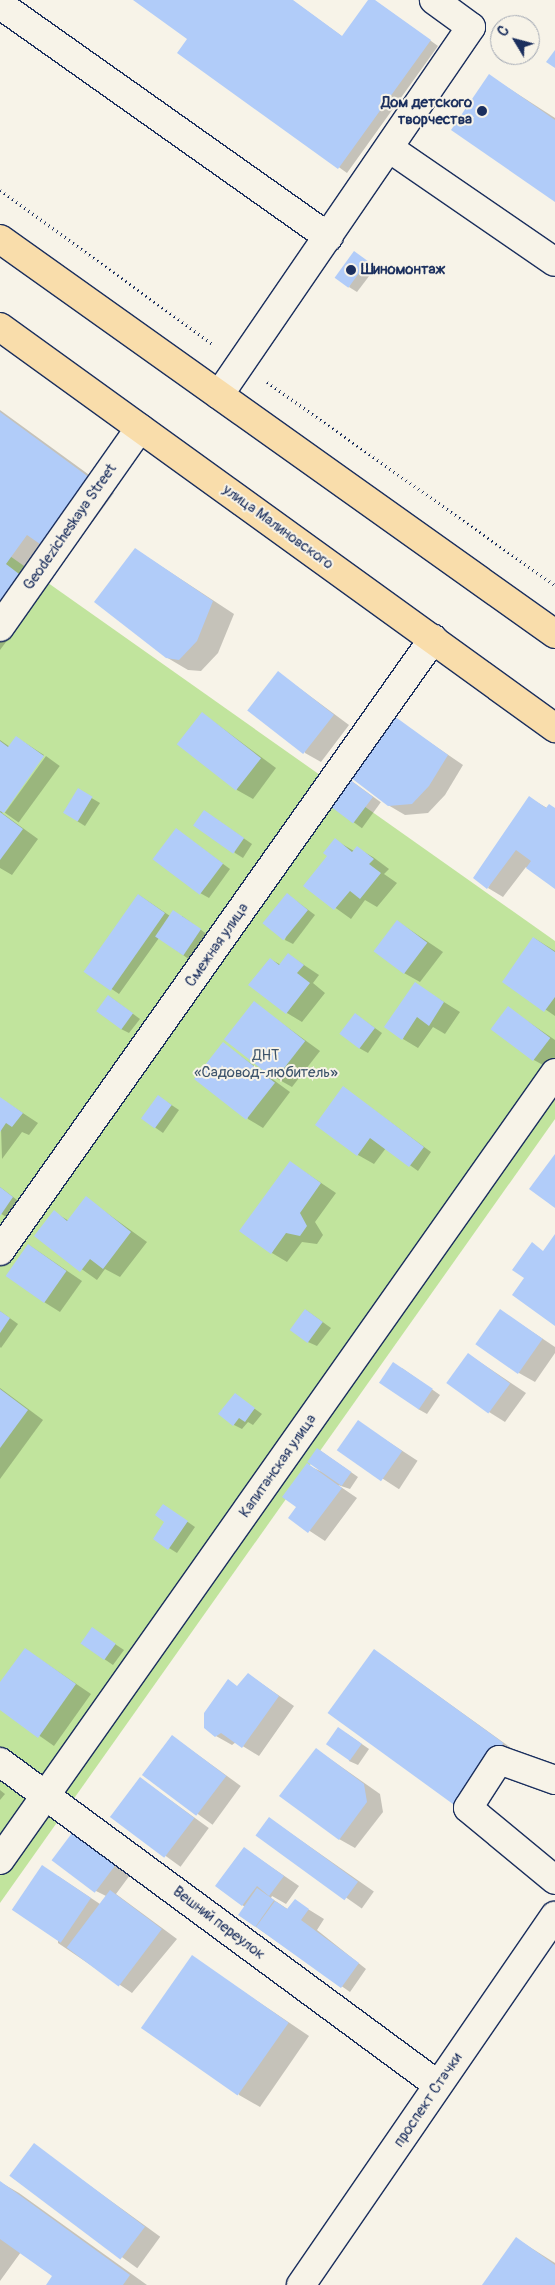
<!DOCTYPE html>
<html>
<head>
<meta charset="utf-8">
<style>
	body { margin:0 }
	#map { position:relative; width:555px; height:2285px; overflow:hidden; background:#f7f3e8; font-family:Pangolin,sans-serif }
	div>[style] { position:absolute }
	.green>* { inset:0; background:#c1e49d }
	.shadow>* { inset:0; background:#0003; transform-origin:0 0 }
	.building>* { inset:0; background:#b1ccf9; transform-origin:0 0 }
	.path>* { height:3px; margin-top:-1.5px; transform-origin:0; background:repeating-linear-gradient(90deg,#1b2f5e 0 1px,transparent 0 5px) }
	.roads { filter:drop-shadow(1px 0 #1b2f5e) drop-shadow(-1px 0 #1b2f5e) drop-shadow(0 1px #1b2f5e) drop-shadow(0 -1px #1b2f5e) }
	.minor>* { height:28px; margin:-14px; padding:0 14px; transform-origin:14px; border-radius:14px; background:#f7f3e8 }
	.highway>* { height:28px; margin:-14px; padding:0 14px; transform-origin:14px; border-radius:14px; background:#f9ddab }
	.dots>* { width:14px; height:14px; translate:-50% -50%; box-sizing:border-box; border:2px solid #f7f3e8; border-radius:50% }
	span { translate:-50% -50%; white-space:nowrap; text-align:center; line-height:1.15; -webkit-text-stroke:4px #f7f3e8; paint-order:stroke }
	.poi-label { font-size:15px; color:#1b2f5e; font-weight:700 }
	.right { translate:-100% -50%; text-align:right }
	.left { translate:0 -50%; text-align:left }
	.street-label { font-size:15px; color:#1b2f5e }
	.park-label { font-size:15px; color:#3c536b }
	.north { position:absolute; left:490px; top:15px; width:50px; height:50px; box-sizing:border-box; background:#f7f3e8; border:1px solid #9fa5b1; border-radius:50%; rotate:307deg; font-size:14px; font-weight:700; line-height:20px; text-align:center; color:#1b2f5e }
	.north::after { content:''; display:block; margin:auto; width:18px; height:22px; background:#1b2f5e; clip-path:polygon(50% 0,100% 100%,50% 72%,0 100%) }
</style>
</head>
<body>
<div id="map">
	<div class="green">
		<div style="clip-path:polygon(0 549px,555px 941px,555px 1119px,0 1903px)"></div>
	</div>
	<div class="shadow">
		<div style="clip-path:polygon(135px 0,292px 0,343px 37px,370px 0,374px 0,438px 46px,347px 173px,179px 53px,189px 39px)"></div>
		<div style="clip-path:polygon(490px 76px,555px 118px,555px 201px)"></div>
		<div style="clip-path:polygon(362px 258px,376px 267px,357px 292px,349px 287px)"></div>
		<div style="clip-path:polygon(0 410px,114px 493px,66px 558px,52px 550px,32px 578px,19px 570px,44px 591px,0 650px)"></div>
		<div style="clip-path:polygon(135px 549px,234px 614px,218px 653px,201px 671px,188px 670px,166px 657px)"></div>
		<div style="clip-path:polygon(279px 673px,349px 725px,321px 762px,305px 753px)"></div>
		<div style="clip-path:polygon(202px 713px,276px 768px,253px 799px,237px 790px)"></div>
		<div style="clip-path:polygon(390px 715px,463px 765px,445px 795px,428px 813px,405px 815px,388px 805px)"></div>
		<div style="clip-path:polygon(16px 737px,44px 755px,2px 813px,38px 839px,12px 875px,0 868px,0 740px,10px 747px)"></div>
		<div style="left:46px;top:756px;width:17px;height:70px;rotate:36deg"></div>
		<div style="left:346px;top:777px;width:43px;height:32px;rotate:36deg"></div>
		<div style="clip-path:polygon(78px 790px,100px 803px,85px 826px,77px 821px)"></div>
		<div style="clip-path:polygon(530px 798px,547px 808px,555px 809px,555px 887px,526px 867px,503px 897px,488px 888px)"></div>
		<div style="clip-path:polygon(213px 817px,252px 844px,243px 858px,235px 853px)"></div>
		<div style="clip-path:polygon(184px 835px,230px 869px,209px 898px,200px 893px)"></div>
		<div style="clip-path:polygon(335px 840px,354px 851px,357px 848px,373px 857px,389px 869px,384px 874px,397px 883px,377px 907px,365px 900px,351px 919px,305px 886px,329px 856px)"></div>
		<div style="clip-path:polygon(139px 895px,170px 916px,182px 916px,208px 935px,190px 960px,159px 938px,119px 994px,85px 971px)"></div>
		<div style="clip-path:polygon(295px 900px,315px 915px,293px 944px,285px 940px)"></div>
		<div style="clip-path:polygon(397px 921px,443px 952px,420px 982px,404px 973px)"></div>
		<div style="clip-path:polygon(534px 938px,555px 951px,555px 1016px,504px 981px)"></div>
		<div style="clip-path:polygon(289px 955px,319px 975px,313px 983px,325px 993px,302px 1022px,287px 1013px,270px 959px,281px 965px)"></div>
		<div style="clip-path:polygon(415px 984px,460px 1012px,445px 1034px,433px 1027px,418px 1048px,403px 1039px)"></div>
		<div style="clip-path:polygon(109px 996px,140px 1019px,129px 1033px,121px 1029px)"></div>
		<div style="clip-path:polygon(254px 1003px,320px 1051px,292px 1087px,276px 1078px)"></div>
		<div style="clip-path:polygon(508px 1008px,555px 1040px,555px 1062px,550px 1069px,534px 1060px)"></div>
		<div style="clip-path:polygon(355px 1014px,382px 1033px,368px 1053px,359px 1048px)"></div>
		<div style="clip-path:polygon(224px 1044px,290px 1092px,263px 1128px,248px 1119px)"></div>
		<div style="clip-path:polygon(344px 1088px,431px 1152px,418px 1171px,386px 1148px,374px 1164px,358px 1155px)"></div>
		<div style="clip-path:polygon(0 1098px,38px 1123px,29px 1135px,22px 1132px,2px 1159px)"></div>
		<div style="clip-path:polygon(167px 1102px,179px 1110px,163px 1133px,143px 1119px)"></div>
		<div style="clip-path:polygon(290px 1162px,336px 1193px,315px 1222px,323px 1235px,317px 1244px,302px 1242px,287px 1262px,272px 1253px)"></div>
		<div style="clip-path:polygon(0 1187px,21px 1203px,9px 1219px,0 1213px)"></div>
		<div style="clip-path:polygon(86px 1198px,147px 1242px,120px 1277px,105px 1269px,97px 1280px,35px 1236px,54px 1212px,69px 1221px)"></div>
		<div style="clip-path:polygon(29px 1245px,82px 1281px,60px 1312px,44px 1302px)"></div>
		<div style="clip-path:polygon(306px 1310px,331px 1328px,317px 1346px,308px 1342px)"></div>
		<div style="clip-path:polygon(500px 1310px,555px 1347px,555px 1353px,535px 1382px,519px 1373px)"></div>
		<div style="clip-path:polygon(0 1311px,18px 1324px,1px 1348px,0 1347px)"></div>
		<div style="clip-path:polygon(468px 1354px,526px 1393px,505px 1422px,489px 1412px)"></div>
		<div style="clip-path:polygon(402px 1368px,440px 1395px,427px 1414px,418px 1409px)"></div>
		<div style="clip-path:polygon(0 1388px,43px 1420px,0 1479px)"></div>
		<div style="clip-path:polygon(235px 1395px,262px 1414px,253px 1425px,248px 1422px,242px 1429px,234px 1425px)"></div>
		<div style="left:358px;top:1422px;width:71px;height:34px;rotate:33deg"></div>
		<div style="clip-path:polygon(318px 1449px,358px 1477px,350px 1489px,338px 1485px,357px 1498px,325px 1541px,290px 1518px,298px 1507px,307px 1465px,327px 1474px)"></div>
		<div style="clip-path:polygon(172px 1511px,195px 1527px,177px 1553px,169px 1548px)"></div>
		<div style="clip-path:polygon(100px 1634px,124px 1650px,113px 1665px,82px 1644px)"></div>
		<div style="clip-path:polygon(25px 1649px,91px 1694px,54px 1746px,0 1708px,0 1684px)"></div>
		<div style="clip-path:polygon(383px 1656px,511px 1748px,467px 1809px)"></div>
		<div style="clip-path:polygon(248px 1674px,294px 1706px,259px 1756px,236px 1742px,232px 1745px,216px 1736px,238px 1687px)"></div>
		<div style="clip-path:polygon(346px 1733px,369px 1749px,358px 1765px,349px 1761px)"></div>
		<div style="left:172px;top:1736px;width:85px;height:48px;rotate:36deg"></div>
		<div style="clip-path:polygon(316px 1749px,380px 1794px,383px 1812px,355px 1848px,339px 1839px)"></div>
		<div style="left:140px;top:1778px;width:85px;height:48px;rotate:36deg"></div>
		<div style="clip-path:polygon(0 1790px,5px 1794px,0 1800px)"></div>
		<div style="left:269px;top:1818px;width:128px;height:21px;rotate:35deg"></div>
		<div style="clip-path:polygon(73px 1835px,130px 1875px,116px 1894px,177px 1939px,132px 1993px,58px 1943px,58px 1876px,100px 1904px,106px 1896px,96px 1891px)"></div>
		<div style="clip-path:polygon(244px 1848px,299px 1886px,286px 1904px,272px 1896px,271px 1898px,289px 1910px,295px 1901px,324px 1919px,317px 1930px,366px 1969px,350px 1992px,239px 1915px,245px 1907px,216px 1886px)"></div>
		<div style="clip-path:polygon(192px 1957px,309px 2036px,260px 2107px,239px 2095px)"></div>
		<div style="left:34px;top:2145px;width:156px;height:39px;rotate:36deg"></div>
		<div style="clip-path:polygon(0 2182px,19px 2193px,147px 2285px,48px 2285px,54px 2276px,21px 2252px,0 2281px)"></div>
		<div style="clip-path:polygon(517px 2239px,555px 2263px,555px 2285px,484px 2285px)"></div>
	</div>
	<div class="building">
		<div style="clip-path:polygon(133px 0,293px 0,342px 36px,368px 0,375px 0,431px 40px,338px 169px,177px 53px,187px 39px)"></div>
		<div style="clip-path:polygon(555px 50px,555px 68px,546px 62px)"></div>
		<div style="clip-path:polygon(489px 74px,555px 120px,555px 202px,451px 130px)"></div>
		<div style="left:354px;top:251px;width:17px;height:33px;rotate:36deg"></div>
		<div style="clip-path:polygon(0 412px,90px 478px,40px 544px,27px 535px,6px 564px,23px 577px,0 610px)"></div>
		<div style="clip-path:polygon(135px 548px,213px 601px,197px 641px,179px 660px,166px 658px,94px 602px)"></div>
		<div style="left:278px;top:671px;width:71px;height:50px;rotate:38deg"></div>
		<div style="left:202px;top:712px;width:75px;height:41px;rotate:38deg"></div>
		<div style="clip-path:polygon(390px 713px,448px 755px,429px 786px,412px 804px,388px 806px,346px 774px)"></div>
		<div style="clip-path:polygon(16px 736px,44px 756px,4px 813px,0 811px,0 741px,8px 747px)"></div>
		<div style="left:345px;top:776px;width:35px;height:33px;rotate:37deg"></div>
		<div style="left:78px;top:788px;width:17px;height:29px;rotate:31deg"></div>
		<div style="clip-path:polygon(529px 796px,546px 808px,549px 804px,555px 808px,555px 889px,526px 868px,531px 861px,516px 850px,487px 889px,473px 878px)"></div>
		<div style="left:204px;top:810px;width:49px;height:19px;rotate:35deg"></div>
		<div style="clip-path:polygon(0 812px,23px 829px,0 860px)"></div>
		<div style="left:176px;top:828px;width:59px;height:39px;rotate:37deg"></div>
		<div style="clip-path:polygon(335px 838px,352px 852px,357px 846px,374px 859px,369px 864px,381px 873px,360px 899px,350px 891px,334px 910px,303px 886px,327px 856px,323px 853px)"></div>
		<div style="left:287px;top:893px;width:27px;height:39px;rotate:39deg"></div>
		<div style="left:138px;top:894px;width:33px;height:95px;rotate:35deg"></div>
		<div style="left:173px;top:910px;width:34px;height:32px;rotate:34deg"></div>
		<div style="left:397px;top:920px;width:38px;height:39px;rotate:37deg"></div>
		<div style="clip-path:polygon(533px 937px,555px 952px,555px 997px,544px 1012px,502px 982px)"></div>
		<div style="clip-path:polygon(288px 953px,304px 965px,297px 973px,310px 983px,286px 1014px,248px 985px,270px 958px,279px 965px)"></div>
		<div style="clip-path:polygon(415px 982px,444px 1002px,429px 1026px,417px 1017px,402px 1040px,384px 1027px)"></div>
		<div style="left:108px;top:995px;width:31px;height:20px;rotate:36deg"></div>
		<div style="left:254px;top:1001px;width:65px;height:49px;rotate:38deg"></div>
		<div style="left:508px;top:1006px;width:53px;height:29px;rotate:37deg"></div>
		<div style="left:355px;top:1013px;width:25px;height:26px;rotate:37deg"></div>
		<div style="left:223px;top:1042px;width:66px;height:47px;rotate:38deg"></div>
		<div style="clip-path:polygon(343px 1086px,424px 1147px,409px 1167px,370px 1138px,357px 1156px,315px 1125px)"></div>
		<div style="left:158px;top:1095px;width:17px;height:29px;rotate:36deg"></div>
		<div style="clip-path:polygon(0 1097px,23px 1113px,12px 1127px,6px 1123px,0 1132px)"></div>
		<div style="clip-path:polygon(555px 1154px,555px 1208px,529px 1189px)"></div>
		<div style="clip-path:polygon(290px 1161px,321px 1183px,300px 1213px,307px 1226px,300px 1236px,286px 1233px,271px 1254px,239px 1231px)"></div>
		<div style="clip-path:polygon(0 1187px,13px 1197px,0 1216px)"></div>
		<div style="clip-path:polygon(86px 1196px,131px 1232px,103px 1269px,90px 1259px,80px 1272px,34px 1236px,54px 1210px,67px 1221px)"></div>
		<div style="clip-path:polygon(555px 1234px,555px 1326px,512px 1295px,524px 1278px,512px 1270px,532px 1242px,543px 1251px)"></div>
		<div style="left:28px;top:1244px;width:47px;height:39px;rotate:35deg"></div>
		<div style="left:305px;top:1309px;width:22px;height:26px;rotate:36deg"></div>
		<div style="left:500px;top:1309px;width:52px;height:43px;rotate:35deg"></div>
		<div style="clip-path:polygon(0 1311px,10px 1318px,0 1333px)"></div>
		<div style="left:468px;top:1353px;width:52px;height:37px;rotate:36deg"></div>
		<div style="left:393px;top:1362px;width:48px;height:25px;rotate:34deg"></div>
		<div style="clip-path:polygon(0 1389px,28px 1410px,0 1448px)"></div>
		<div style="clip-path:polygon(235px 1393px,255px 1408px,245px 1422px,239px 1418px,233px 1426px,218px 1414px)"></div>
		<div style="left:358px;top:1420px;width:54px;height:37px;rotate:35deg"></div>
		<div style="left:317px;top:1448px;width:42px;height:17px;rotate:35deg"></div>
		<div style="clip-path:polygon(307px 1463px,342px 1488px,308px 1533px,288px 1518px,296px 1507px,282px 1497px)"></div>
		<div style="clip-path:polygon(163px 1504px,188px 1521px,168px 1550px,153px 1539px,164px 1522px,155px 1515px)"></div>
		<div style="left:92px;top:1627px;width:29px;height:20px;rotate:35deg"></div>
		<div style="clip-path:polygon(25px 1648px,76px 1684px,38px 1738px,0 1710px,0 1682px)"></div>
		<div style="left:374px;top:1649px;width:160px;height:79px;rotate:36deg"></div>
		<div style="clip-path:polygon(248px 1673px,279px 1696px,242px 1748px,221px 1733px,215px 1737px,204px 1728px,204px 1713px,228px 1679px,237px 1686px)"></div>
		<div style="left:338px;top:1727px;width:29px;height:21px;rotate:35deg"></div>
		<div style="left:172px;top:1735px;width:68px;height:50px;rotate:37deg"></div>
		<div style="clip-path:polygon(316px 1748px,364px 1784px,367px 1802px,339px 1840px,279px 1796px)"></div>
		<div style="left:140px;top:1777px;width:68px;height:50px;rotate:37deg"></div>
		<div style="left:269px;top:1817px;width:110px;height:23px;rotate:36deg"></div>
		<div style="left:72px;top:1833px;width:54px;height:34px;rotate:37deg"></div>
		<div style="clip-path:polygon(244px 1847px,284px 1876px,269px 1896px,257px 1886px,242px 1906px,215px 1886px)"></div>
		<div style="left:42px;top:1865px;width:59px;height:54px;rotate:34deg"></div>
		<div style="left:257px;top:1888px;width:21px;height:33px;rotate:35deg"></div>
		<div style="left:110px;top:1890px;width:65px;height:72px;rotate:37deg"></div>
		<div style="clip-path:polygon(295px 1899px,309px 1909px,301px 1920px,359px 1963px,341px 1988px,256px 1927px,275px 1901px,287px 1909px)"></div>
		<div style="left:192px;top:1955px;width:118px;height:89px;rotate:35deg"></div>
		<div style="left:34px;top:2143px;width:139px;height:41px;rotate:37deg"></div>
		<div style="clip-path:polygon(0 2181px,130px 2275px,123px 2285px,46px 2285px,52px 2276px,0 2239px)"></div>
		<div style="clip-path:polygon(516px 2237px,555px 2265px,555px 2285px,482px 2285px)"></div>
	</div>
	<div class="path">
		<div style="left:0;top:190px;width:263px;rotate:35.9deg"></div>
		<div style="left:267px;top:382px;width:352px;rotate:35.2deg"></div>
	</div>
	<div class="roads">
		<div class="minor">
			<div style="left:2px;top:6px;width:400px;rotate:35.3deg"></div>
			<div style="left:389px;top:148px;width:201px;rotate:34.5deg"></div>
			<div style="left:219px;top:395px;width:446px;rotate:-55.6deg"></div>
			<div style="left:471px;top:27px;width:46px;rotate:-143.9deg"></div>
			<div style="left:0;top:627px;width:243px;rotate:-54.9deg"></div>
			<div style="left:0;top:1251px;width:750px;rotate:-54.72deg"></div>
			<div style="left:0;top:1762px;width:544px;rotate:36.41deg"></div>
			<div style="left:555px;top:1780px;width:59px;rotate:-160.3deg"></div>
			<div style="left:499px;top:1760px;width:57px;rotate:122.9deg"></div>
			<div style="left:468px;top:1808px;width:113px;rotate:39.6deg"></div>
			<div style="left:0;top:1860px;width:963px;rotate:-54.81deg"></div>
			<div style="left:301px;top:2285px;width:448px;rotate:-55.5deg"></div>
		</div>
		<div class="highway">
			<div style="left:0;top:239px;width:681px;rotate:35.44deg"></div>
			<div style="left:0;top:327px;width:685px;rotate:35.85deg"></div>
		</div>
	</div>
	<div class="dots">
		<div style="left:482px;top:111px;background:#1b2f5e"></div>
		<div style="left:351px;top:270px;background:#1b2f5e"></div>
	</div>
	<div class="poi-label">
		<span class="right" style="left:472px;top:111px">Дом детского<br>творчества</span>
		<span class="left" style="left:361px;top:270px">Шиномонтаж</span>
	</div>
	<div class="street-label">
		<span style="left:70px;top:527px;rotate:-55deg">Geodezicheskaya Street</span>
		<span style="left:278px;top:527px;rotate:36deg">улица Малиновского</span>
		<span style="left:217px;top:945px;rotate:-55deg">Смежная улица</span>
		<span style="left:278px;top:1466px;rotate:-55deg">Капитанская улица</span>
		<span style="left:219px;top:1923px;rotate:37deg">Вешний переулок</span>
		<span style="left:428px;top:2100px;rotate:-56deg">проспект Стачки</span>
	</div>
	<div class="park-label">
		<span style="left:266px;top:1064px">ДНТ<br>«Садовод-любитель»</span>
	</div>
	<div class="north">С</div>
</div>
</body>
</html>
